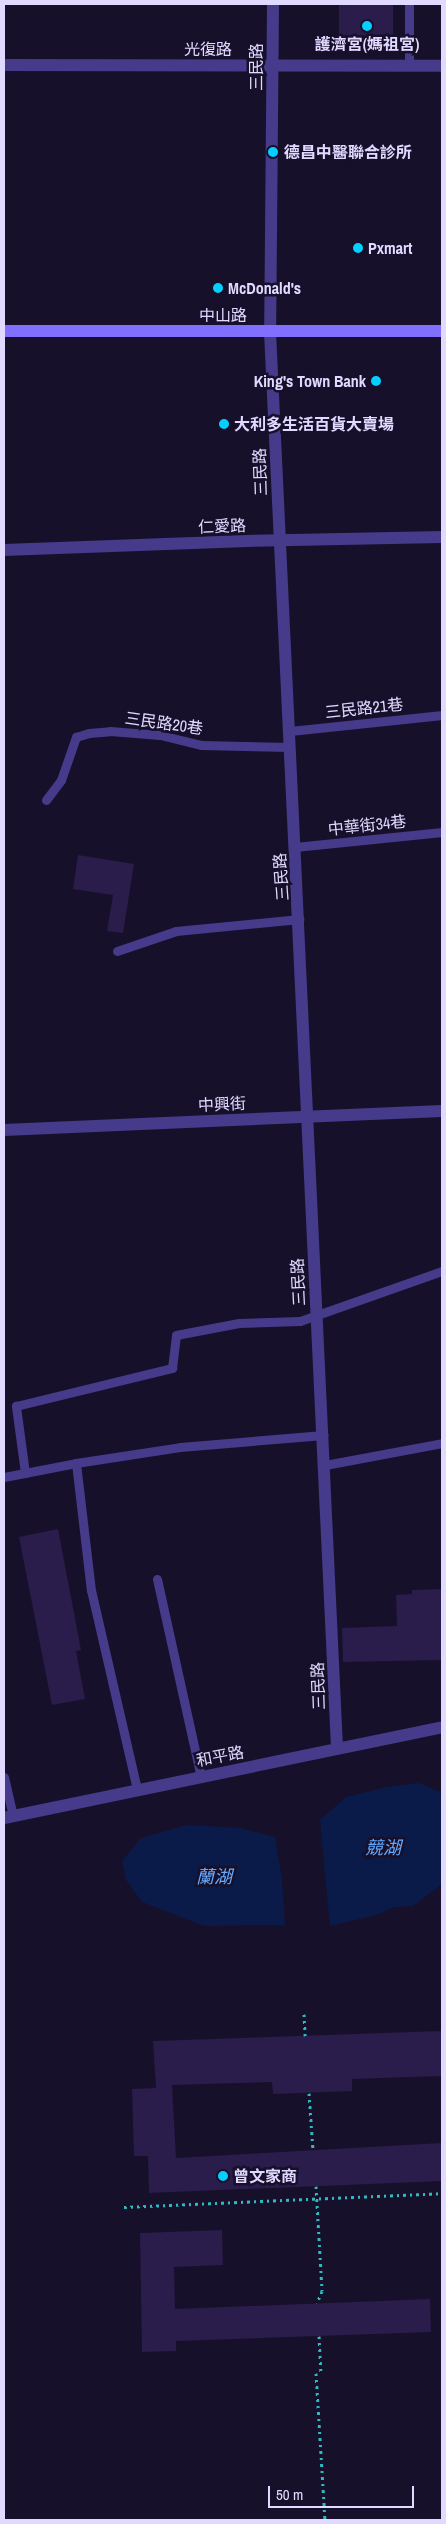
<!DOCTYPE html>
<html>
<head>
<meta charset="utf-8">
<style>
	body { margin:0 }
	#map { position:relative; width:446px; height:2524px; overflow:hidden; background:#17102a; font-family:"Archivo Narrow","Noto Sans TC",sans-serif }
	div>[style] { position:absolute }
	.water>* { inset:0; background:#0a1b49 }
	.building>* { inset:0; background:#2a1c4b; transform-origin:0 0 }
	.path>* { height:3px; margin-top:-1.5px; transform-origin:0; background:repeating-linear-gradient(90deg,#2ebabe 0 2.5px,transparent 0 6.5px) }
	.lane>* { height:9px; margin:-4.5px; padding:0 4.5px; transform-origin:4.5px; border-radius:4.5px; background:#453b8a }
	.street>* { height:12px; margin:-6px; padding:0 6px; transform-origin:6px; border-radius:6px; background:#453b8a }
	.secondary>* { height:12px; margin:-6px; padding:0 6px; transform-origin:6px; border-radius:6px; background:#8170ff }
	.dots>* { width:14px; height:14px; translate:-50% -50%; box-sizing:border-box; border:2px solid #17102a; border-radius:50% }
	span { translate:-50% -50%; white-space:nowrap; text-align:center; line-height:1.15; -webkit-text-stroke:5px #17102a; paint-order:stroke }
	.poi-label { font-size:16px; color:#e1d9ff; font-weight:700 }
	.left { translate:0 -50%; text-align:left }
	.right { translate:-100% -50%; text-align:right }
	.street-label { font-size:16px; color:#e1d9ff }
	.water-label { font-size:18px; color:#67abff; font-style:italic }
	.frame { position:absolute; inset:0; border:5px solid #e1d9ff; pointer-events:none }
	.scale { position:absolute; left:268px; top:2486px; width:146px; height:22px; box-sizing:border-box; border:2px solid #e1d9ff; border-top:0; padding-left:6px; font-size:15px; line-height:18px; white-space:nowrap; color:#e1d9ff; -webkit-text-stroke:4px #17102a; paint-order:stroke }
</style>
</head>
<body>
<div id="map">
	<div class="water">
		<div style="clip-path:polygon(419px 1783px,440px 1792px,442px 1798px,442px 1884px,413px 1906px,394px 1907px,376px 1915px,330px 1926px,320px 1820px,346px 1797px,387px 1787px)"></div>
		<div style="clip-path:polygon(187px 1825px,241px 1828px,275px 1837px,282px 1880px,285px 1925px,204px 1926px,142px 1902px,126px 1880px,122px 1861px,141px 1838px)"></div>
	</div>
	<div class="building">
		<div style="left:339px;top:4px;width:54px;height:46px"></div>
		<div style="clip-path:polygon(78px 855px,134px 864px,123px 933px,107px 931px,113px 895px,73px 889px)"></div>
		<div style="clip-path:polygon(58px 1529px,81px 1650px,76px 1651px,85px 1699px,52px 1705px,19px 1537px)"></div>
		<div style="clip-path:polygon(442px 1589px,442px 1660px,343px 1662px,342px 1628px,397px 1626px,396px 1595px,412px 1594px,412px 1590px)"></div>
		<div style="clip-path:polygon(442px 2031px,442px 2076px,352px 2079px,352px 2091px,273px 2094px,272px 2082px,172px 2085px,176px 2158px,442px 2143px,442px 2181px,149px 2193px,148px 2156px,134px 2156px,132px 2089px,156px 2088px,153px 2041px)"></div>
		<div style="clip-path:polygon(222px 2230px,223px 2265px,174px 2267px,175px 2309px,430px 2299px,431px 2332px,176px 2341px,176px 2351px,142px 2352px,140px 2233px)"></div>
	</div>
	<div class="path">
		<div style="left:304px;top:2014px;width:22px;rotate:87deg"></div>
		<div style="left:309px;top:2093px;width:57px;rotate:86deg"></div>
		<div style="left:316px;top:2186px;width:105px;rotate:86.7deg"></div>
		<div style="left:322px;top:2291px;width:13px;rotate:113deg"></div>
		<div style="left:124px;top:2207px;width:318px;rotate:-2.5deg"></div>
		<div style="left:319px;top:2336px;width:37px;rotate:87deg"></div>
		<div style="left:316px;top:2373px;width:147px;rotate:86.5deg"></div>
	</div>
	<div class="lane">
		<div style="left:409px;top:4px;width:62px;rotate:90deg"></div>
		<div style="left:290px;top:731px;width:153px;rotate:-6deg"></div>
		<div style="left:46px;top:800px;width:25px;rotate:-53deg"></div>
		<div style="left:61px;top:780px;width:46px;rotate:-70.8deg"></div>
		<div style="left:76px;top:737px;width:14px;rotate:-17deg"></div>
		<div style="left:89px;top:733px;width:21px;rotate:-5deg"></div>
		<div style="left:110px;top:731px;width:50px;rotate:4.6deg"></div>
		<div style="left:160px;top:735px;width:42px;rotate:13.7deg"></div>
		<div style="left:201px;top:745px;width:89px;rotate:1.3deg"></div>
		<div style="left:295px;top:847px;width:148px;rotate:-5.8deg"></div>
		<div style="left:117px;top:951px;width:62px;rotate:-18.7deg"></div>
		<div style="left:176px;top:931px;width:124px;rotate:-5.6deg"></div>
		<div style="left:76px;top:1463px;width:128px;rotate:83.3deg"></div>
		<div style="left:91px;top:1590px;width:205px;rotate:77deg"></div>
		<div style="left:325px;top:1465px;width:119px;rotate:-10.6deg"></div>
		<div style="left:25px;top:1473px;width:68px;rotate:-97.7deg"></div>
		<div style="left:16px;top:1406px;width:161px;rotate:-13.7deg"></div>
		<div style="left:172px;top:1368px;width:33px;rotate:-83deg"></div>
		<div style="left:176px;top:1335px;width:64px;rotate:-10.8deg"></div>
		<div style="left:239px;top:1323px;width:61px;rotate:-1.9deg"></div>
		<div style="left:300px;top:1321px;width:151px;rotate:-19.4deg"></div>
		<div style="left:4px;top:1477px;width:73px;rotate:-11deg"></div>
		<div style="left:76px;top:1463px;width:105px;rotate:-8.7deg"></div>
		<div style="left:180px;top:1447px;width:144px;rotate:-4.8deg"></div>
		<div style="left:157px;top:1579px;width:203px;rotate:77.5deg"></div>
		<div style="left:4px;top:1777px;width:40px;rotate:77deg"></div>
	</div>
	<div class="street">
		<div style="left:273px;top:4px;width:328px;rotate:90.5deg"></div>
		<div style="left:270px;top:332px;width:1418px;rotate:87.29deg"></div>
		<div style="left:4px;top:65px;width:438px;rotate:0.1deg"></div>
		<div style="left:4px;top:550px;width:243px;rotate:-2.1deg"></div>
		<div style="left:247px;top:541px;width:195px;rotate:-1.2deg"></div>
		<div style="left:4px;top:1130px;width:438px;rotate:-2.5deg"></div>
		<div style="left:4px;top:1818px;width:447px;rotate:-11.7deg"></div>
	</div>
	<div class="secondary">
		<div style="left:4px;top:331px;width:438px"></div>
	</div>
	<div class="dots">
		<div style="left:367px;top:26px;background:#05cfff"></div>
		<div style="left:273px;top:152px;background:#05cfff"></div>
		<div style="left:358px;top:248px;background:#05cfff"></div>
		<div style="left:218px;top:288px;background:#05cfff"></div>
		<div style="left:376px;top:381px;background:#05cfff"></div>
		<div style="left:224px;top:424px;background:#05cfff"></div>
		<div style="left:223px;top:2176px;background:#05cfff"></div>
	</div>
	<div class="poi-label">
		<span style="left:367px;top:44px">護濟宮(媽祖宮)</span>
		<span class="left" style="left:284px;top:152px">德昌中醫聯合診所</span>
		<span class="left" style="left:368px;top:248px">Pxmart</span>
		<span class="left" style="left:228px;top:288px">McDonald's</span>
		<span class="right" style="left:366px;top:381px">King's Town Bank</span>
		<span class="left" style="left:234px;top:424px">大利多生活百貨大賣場</span>
		<span class="left" style="left:233px;top:2176px">曾文家商</span>
	</div>
	<div class="street-label">
		<span style="left:208px;top:49px">光復路</span>
		<span style="left:256px;top:67px;rotate:-90deg">三民路</span>
		<span style="left:223px;top:315px">中山路</span>
		<span style="left:260px;top:472px;rotate:-92deg">三民路</span>
		<span style="left:222px;top:526px;rotate:-2deg">仁愛路</span>
		<span style="left:364px;top:708px;rotate:-6deg">三民路21巷</span>
		<span style="left:164px;top:723px;rotate:8deg">三民路20巷</span>
		<span style="left:367px;top:825px;rotate:-6deg">中華街34巷</span>
		<span style="left:281px;top:877px;rotate:-94deg">三民路</span>
		<span style="left:222px;top:1104px;rotate:-3deg">中興街</span>
		<span style="left:298px;top:1282px;rotate:-93deg">三民路</span>
		<span style="left:318px;top:1686px;rotate:-92deg">三民路</span>
		<span style="left:220px;top:1756px;rotate:-11deg">和平路</span>
	</div>
	<div class="water-label">
		<span style="left:383px;top:1848px">競湖</span>
		<span style="left:214px;top:1877px">蘭湖</span>
	</div>
	<div class="frame"></div>
	<div class="scale">50 m</div>
</div>
</body>
</html>
